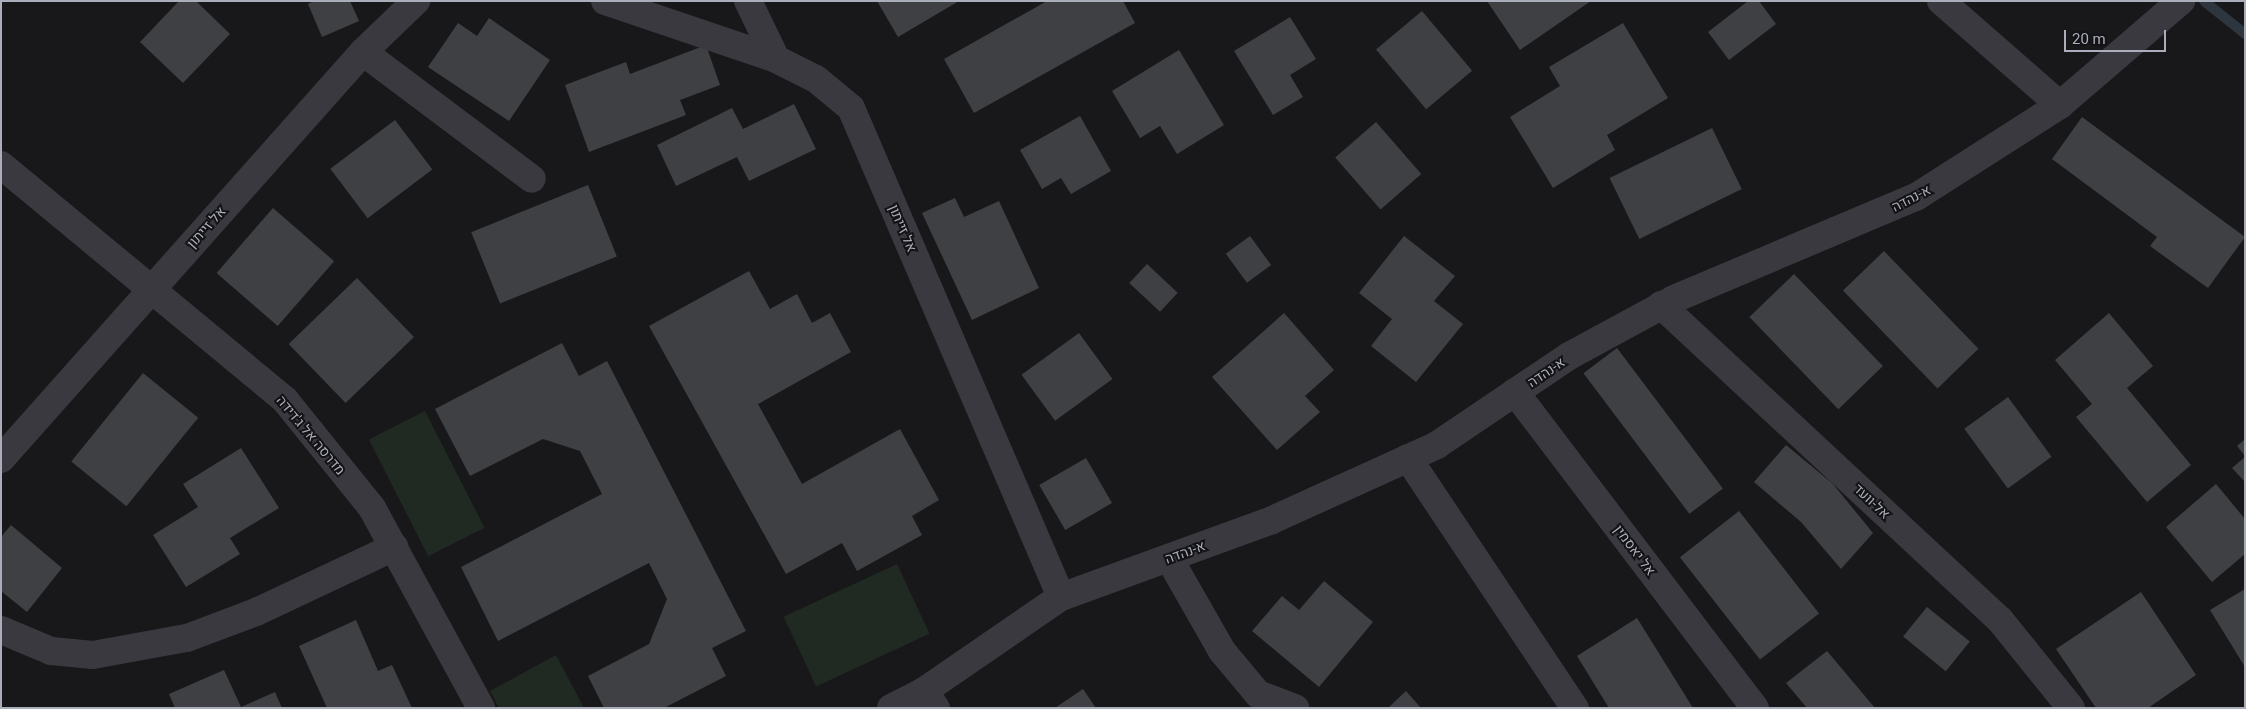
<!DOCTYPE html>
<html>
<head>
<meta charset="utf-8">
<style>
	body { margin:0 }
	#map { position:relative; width:2246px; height:709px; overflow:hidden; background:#18181a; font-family:Roboto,Heebo,sans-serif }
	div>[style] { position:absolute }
	.green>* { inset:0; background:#202922; transform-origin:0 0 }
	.stream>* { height:10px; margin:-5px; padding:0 5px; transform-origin:5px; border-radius:5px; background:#2d353f }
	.building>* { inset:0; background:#3f4044; transform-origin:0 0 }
	.minor>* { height:28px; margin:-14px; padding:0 14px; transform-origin:14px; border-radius:14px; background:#39393f }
	.tertiary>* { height:28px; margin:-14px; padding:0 14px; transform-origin:14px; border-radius:14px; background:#39393f }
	span { translate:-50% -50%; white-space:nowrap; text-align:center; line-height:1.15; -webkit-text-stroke:4px #131315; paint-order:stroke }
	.street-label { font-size:14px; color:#aaadba }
	.frame { position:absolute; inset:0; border:2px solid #aaadba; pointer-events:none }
	.scale { position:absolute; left:2064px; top:30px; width:102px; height:22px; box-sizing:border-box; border:2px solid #aaadba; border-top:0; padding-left:6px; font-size:15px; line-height:18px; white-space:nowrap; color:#aaadba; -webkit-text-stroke:4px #131315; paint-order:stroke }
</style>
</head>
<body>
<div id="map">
	<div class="green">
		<div style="left:425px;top:411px;width:131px;height:63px;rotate:63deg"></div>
		<div style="left:897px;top:564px;width:77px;height:125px;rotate:65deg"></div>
		<div style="clip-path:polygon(556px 655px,584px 708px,499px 708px,490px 691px)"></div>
	</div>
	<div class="stream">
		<div style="left:2204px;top:1px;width:53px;rotate:38.8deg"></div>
	</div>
	<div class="building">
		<div style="clip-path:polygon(179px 1px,196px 1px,230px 34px,183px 83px,140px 42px)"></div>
		<div style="clip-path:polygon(314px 1px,350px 1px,359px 21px,322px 37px,308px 4px)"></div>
		<div style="clip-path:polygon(877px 1px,959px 1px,898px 37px)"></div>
		<div style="clip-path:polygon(1047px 1px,1123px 1px,1135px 23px,974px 113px,944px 59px)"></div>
		<div style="clip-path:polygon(1487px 1px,1591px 1px,1520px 50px)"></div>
		<div style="clip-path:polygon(1748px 1px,1759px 1px,1776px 24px,1729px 60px,1708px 32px)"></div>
		<div style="left:1422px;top:11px;width:78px;height:60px;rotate:50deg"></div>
		<div style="clip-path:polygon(1290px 17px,1316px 59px,1290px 75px,1303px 97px,1273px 115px,1234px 51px)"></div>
		<div style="clip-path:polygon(489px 18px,550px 60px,509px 121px,428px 67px,458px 23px,477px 36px)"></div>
		<div style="clip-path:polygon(1623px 23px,1668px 98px,1607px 135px,1615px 150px,1553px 188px,1510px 117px,1560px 86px,1549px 67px)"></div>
		<div style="clip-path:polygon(706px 45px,720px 85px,680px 100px,686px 115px,589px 152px,565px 85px,626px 62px,630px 74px)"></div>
		<div style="clip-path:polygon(1179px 50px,1224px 125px,1177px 154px,1160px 126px,1140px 138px,1112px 91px)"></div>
		<div style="clip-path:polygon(794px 104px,816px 149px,749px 181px,737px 157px,676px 186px,657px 145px,732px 108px,743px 129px)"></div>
		<div style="clip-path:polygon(1080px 116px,1111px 171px,1071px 194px,1061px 178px,1042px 189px,1020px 150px)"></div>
		<div style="clip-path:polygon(2082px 117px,2245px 237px,2208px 288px,2150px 246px,2157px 237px,2052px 159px)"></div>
		<div style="left:395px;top:120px;width:62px;height:81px;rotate:53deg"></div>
		<div style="left:1376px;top:122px;width:69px;height:54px;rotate:49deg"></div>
		<div style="left:1712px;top:128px;width:68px;height:114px;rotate:64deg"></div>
		<div style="left:588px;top:185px;width:77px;height:126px;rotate:68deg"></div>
		<div style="clip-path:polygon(955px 198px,964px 217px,999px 201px,1039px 288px,972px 320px,922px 213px)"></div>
		<div style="left:273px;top:208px;width:81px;height:86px;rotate:41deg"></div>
		<div style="left:1250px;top:236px;width:36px;height:30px;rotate:54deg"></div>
		<div style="clip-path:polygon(1404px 236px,1455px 276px,1434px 301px,1463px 324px,1416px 382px,1371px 346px,1392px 319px,1359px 293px)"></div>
		<div style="left:1884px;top:251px;width:136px;height:57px;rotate:46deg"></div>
		<div style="left:1147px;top:264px;width:42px;height:26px;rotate:43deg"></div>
		<div style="clip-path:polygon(749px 271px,770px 309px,797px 294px,812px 323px,830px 313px,851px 352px,758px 404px,802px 484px,900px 429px,939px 500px,912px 516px,922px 535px,857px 571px,842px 543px,786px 574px,649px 326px)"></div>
		<div style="left:1794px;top:274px;width:128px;height:62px;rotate:46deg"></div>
		<div style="left:357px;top:278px;width:82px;height:95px;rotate:46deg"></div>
		<div style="clip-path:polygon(1284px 313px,1334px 370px,1305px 396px,1320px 412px,1277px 450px,1212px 377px)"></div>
		<div style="clip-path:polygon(2109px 313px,2153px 366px,2127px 388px,2191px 465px,2147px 502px,2076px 417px,2092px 404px,2055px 360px)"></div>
		<div style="left:1079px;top:333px;width:57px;height:71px;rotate:54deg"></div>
		<div style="clip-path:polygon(562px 343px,579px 376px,607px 361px,746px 631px,712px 648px,726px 676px,664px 708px,604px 708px,588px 676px,649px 644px,667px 599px,649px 563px,498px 641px,461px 567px,602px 494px,580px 451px,543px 439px,470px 476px,435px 409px)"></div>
		<div style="left:1617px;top:348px;width:176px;height:42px;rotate:53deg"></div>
		<div style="left:143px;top:373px;width:71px;height:114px;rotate:39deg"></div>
		<div style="left:2008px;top:397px;width:74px;height:54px;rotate:54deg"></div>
		<div style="clip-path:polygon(2245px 439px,2245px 456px,2237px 446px)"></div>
		<div style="clip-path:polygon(1786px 445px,1833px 484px,1873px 533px,1841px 569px,1801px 522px,1754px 482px)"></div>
		<div style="clip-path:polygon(241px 448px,279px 508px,230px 538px,240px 554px,186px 587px,153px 535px,198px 507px,183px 484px)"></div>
		<div style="clip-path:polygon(2245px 457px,2245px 482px,2232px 468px)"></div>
		<div style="left:1086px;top:458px;width:52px;height:54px;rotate:60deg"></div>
		<div style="clip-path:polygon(2216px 484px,2245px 519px,2245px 554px,2212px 582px,2166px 527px)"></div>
		<div style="left:1739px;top:511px;width:130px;height:75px;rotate:52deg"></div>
		<div style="clip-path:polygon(11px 525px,62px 568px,27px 612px,1px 591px,1px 537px)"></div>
		<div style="clip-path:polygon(1324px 581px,1373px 622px,1319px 687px,1252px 631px,1282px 596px,1299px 610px)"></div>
		<div style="clip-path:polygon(2245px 589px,2245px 667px,2210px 610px)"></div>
		<div style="clip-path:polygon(2141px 592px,2196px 675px,2148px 708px,2096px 708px,2056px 649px)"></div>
		<div style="left:1927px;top:607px;width:55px;height:38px;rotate:39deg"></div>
		<div style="clip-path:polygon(1637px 618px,1693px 708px,1609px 708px,1577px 656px)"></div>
		<div style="clip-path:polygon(356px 620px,378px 671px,392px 665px,412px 708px,327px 708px,299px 646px)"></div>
		<div style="clip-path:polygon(1827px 651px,1875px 708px,1807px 708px,1786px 683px)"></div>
		<div style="clip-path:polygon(224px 670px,241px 707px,275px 692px,282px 708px,175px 708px,169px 694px)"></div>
		<div style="clip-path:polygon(1083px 689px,1096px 708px,1055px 708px)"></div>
		<div style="clip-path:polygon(1406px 691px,1421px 708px,1388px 708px)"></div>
	</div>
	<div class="minor">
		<div style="left:605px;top:1px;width:181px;rotate:18.7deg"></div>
		<div style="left:776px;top:59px;width:45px;rotate:26.6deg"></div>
		<div style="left:816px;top:79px;width:45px;rotate:39.6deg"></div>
		<div style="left:851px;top:108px;width:532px;rotate:66.76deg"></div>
		<div style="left:748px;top:1px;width:64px;rotate:64.2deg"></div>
		<div style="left:1941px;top:1px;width:158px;rotate:41.2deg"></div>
		<div style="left:363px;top:52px;width:211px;rotate:36.9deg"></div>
		<div style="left:1661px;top:305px;width:463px;rotate:42.9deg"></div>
		<div style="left:2000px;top:620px;width:113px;rotate:51.1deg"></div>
		<div style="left:1515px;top:392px;width:397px;rotate:52.8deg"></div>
		<div style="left:1408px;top:458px;width:301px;rotate:56.3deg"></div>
		<div style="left:1px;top:459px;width:545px;rotate:-48.35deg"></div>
		<div style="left:363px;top:52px;width:74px;rotate:-43.9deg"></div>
		<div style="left:1169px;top:558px;width:107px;rotate:60.3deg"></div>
		<div style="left:1222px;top:651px;width:56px;rotate:50.1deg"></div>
		<div style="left:1258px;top:694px;width:40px;rotate:21deg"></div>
		<div style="left:1px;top:630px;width:54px;rotate:22.8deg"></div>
		<div style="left:51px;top:651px;width:42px;rotate:5.4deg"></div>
		<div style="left:93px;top:655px;width:96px;rotate:-10.3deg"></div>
		<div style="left:187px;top:638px;width:74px;rotate:-20.6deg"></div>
		<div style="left:256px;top:612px;width:153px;rotate:-25.2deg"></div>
		<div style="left:924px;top:691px;width:21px;rotate:55deg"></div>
	</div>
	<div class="tertiary">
		<div style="left:1px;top:165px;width:369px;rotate:39.6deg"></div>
		<div style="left:285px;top:400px;width:139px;rotate:51.1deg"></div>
		<div style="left:372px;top:508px;width:228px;rotate:61.4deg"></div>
		<div style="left:891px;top:708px;width:37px;rotate:-27deg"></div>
		<div style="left:924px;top:691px;width:166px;rotate:-34.5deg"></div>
		<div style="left:1061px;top:597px;width:225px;rotate:-20deg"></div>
		<div style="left:1272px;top:520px;width:181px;rotate:-24.4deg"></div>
		<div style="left:1437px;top:445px;width:159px;rotate:-34deg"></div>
		<div style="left:1569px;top:356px;width:119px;rotate:-28.5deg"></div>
		<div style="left:1674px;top:299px;width:263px;rotate:-22.9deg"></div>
		<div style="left:1916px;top:197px;width:171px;rotate:-32.6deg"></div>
		<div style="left:2060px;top:105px;width:160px;rotate:-40.7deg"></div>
	</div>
	<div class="street-label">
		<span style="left:1911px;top:198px;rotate:-27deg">א-נהדה</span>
		<span style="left:206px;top:227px;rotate:-48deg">אל זייתון</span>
		<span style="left:903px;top:228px;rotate:67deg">אל זייתון</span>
		<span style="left:1546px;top:372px;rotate:-34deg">א-נהדה</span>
		<span style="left:311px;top:435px;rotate:50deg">מדרסה אל ג'דידה</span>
		<span style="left:1872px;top:501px;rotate:43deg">אל-וועד</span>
		<span style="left:1635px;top:550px;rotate:53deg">אל יאסמין</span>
		<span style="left:1185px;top:552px;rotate:-20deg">א-נהדה</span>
	</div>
	<div class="frame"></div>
	<div class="scale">20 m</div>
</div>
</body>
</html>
